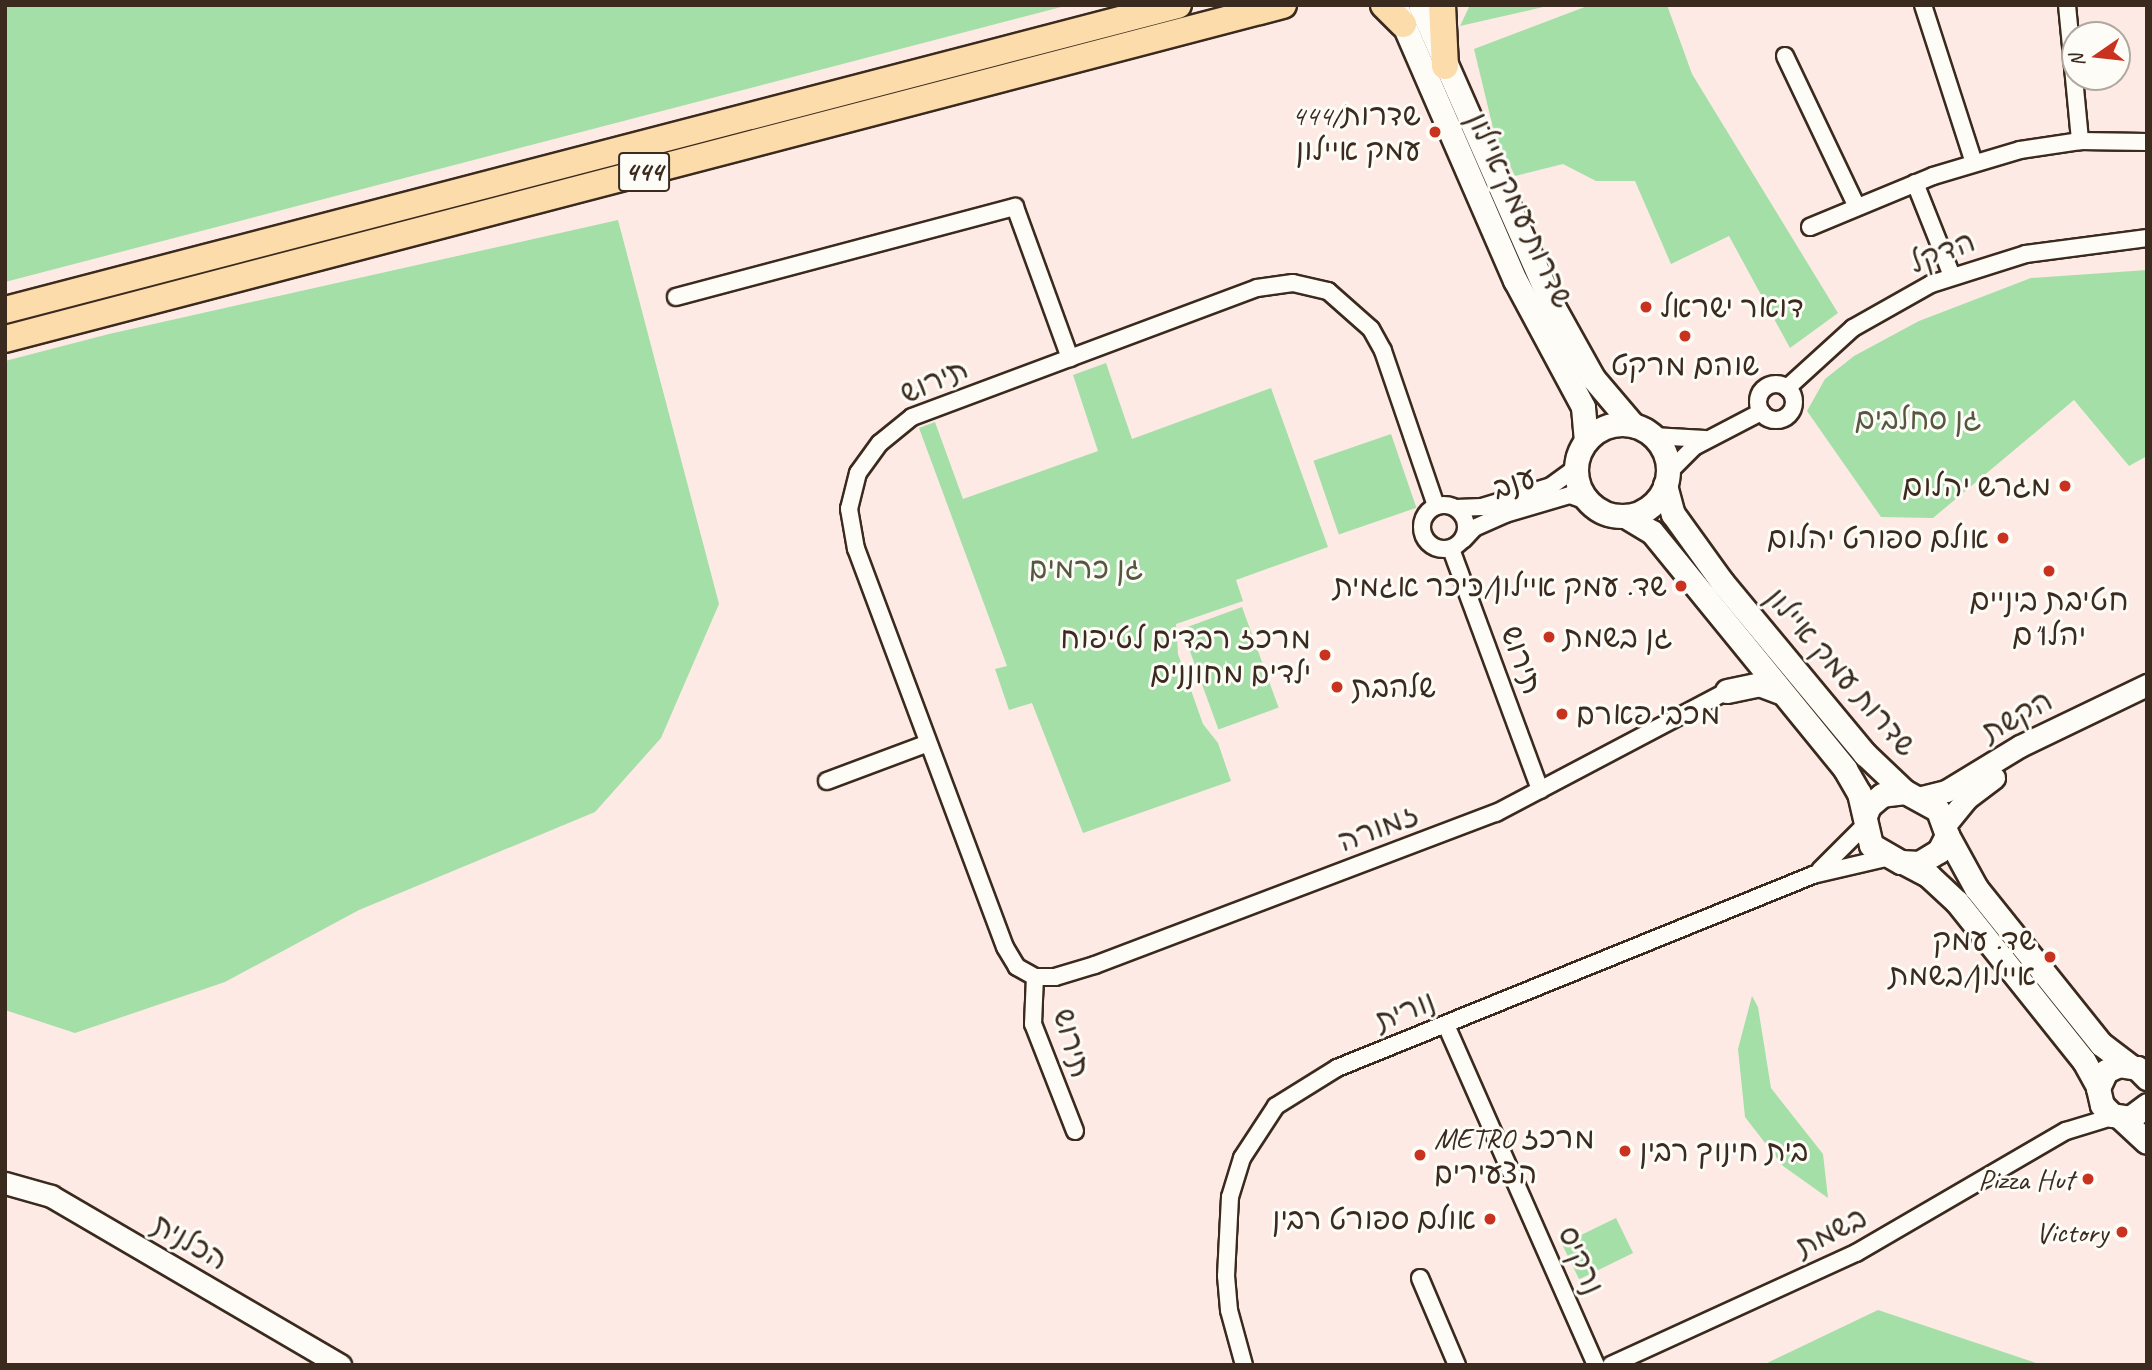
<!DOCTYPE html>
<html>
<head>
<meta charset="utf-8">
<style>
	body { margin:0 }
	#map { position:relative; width:2152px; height:1370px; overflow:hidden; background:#fdeae5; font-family:Caveat,"Playpen Sans Hebrew",sans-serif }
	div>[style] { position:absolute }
	.green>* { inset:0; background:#a3dfa7; transform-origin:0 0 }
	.roads { filter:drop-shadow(2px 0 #3b2a1e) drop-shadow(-2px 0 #3b2a1e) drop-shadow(0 2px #3b2a1e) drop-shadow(0 -2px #3b2a1e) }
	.minor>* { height:16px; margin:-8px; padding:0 8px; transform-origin:8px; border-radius:8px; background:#fdfcf7 }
	.minor>.ring { margin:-8px; padding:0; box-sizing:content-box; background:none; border:16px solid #fdfcf7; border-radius:50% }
	.tertiary>* { height:21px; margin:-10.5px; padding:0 10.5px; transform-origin:10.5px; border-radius:10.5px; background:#fdfcf7 }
	.secondary>* { height:23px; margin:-11.5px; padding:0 11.5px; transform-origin:11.5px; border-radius:11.5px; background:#fdfcf7 }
	.secondary>.ring { margin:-11.5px; padding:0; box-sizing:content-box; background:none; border:23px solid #fdfcf7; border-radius:50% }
	.primary>* { height:26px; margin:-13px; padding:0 13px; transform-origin:13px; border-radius:13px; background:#fddcac }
	.dots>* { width:19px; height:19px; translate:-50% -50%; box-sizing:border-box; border:4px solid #fdfcf7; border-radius:50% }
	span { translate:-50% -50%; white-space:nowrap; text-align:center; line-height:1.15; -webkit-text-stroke:6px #fdfcf7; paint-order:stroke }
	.shield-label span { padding:2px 5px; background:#fdfcf7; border:2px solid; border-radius:5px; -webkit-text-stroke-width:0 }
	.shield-label { font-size:28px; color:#3b2a1e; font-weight:700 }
	.poi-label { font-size:30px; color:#3b2a1e }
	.right { translate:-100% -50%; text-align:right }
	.left { translate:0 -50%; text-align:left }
	.street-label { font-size:30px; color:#3b2a1e }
	.park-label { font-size:30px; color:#555740 }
	.frame { position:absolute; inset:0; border:7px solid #3b2a1e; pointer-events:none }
	.north { position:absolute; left:2061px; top:21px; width:70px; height:70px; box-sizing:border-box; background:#fdfcf7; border:2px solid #afa8a0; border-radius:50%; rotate:256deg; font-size:19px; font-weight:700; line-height:28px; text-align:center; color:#3b2a1e }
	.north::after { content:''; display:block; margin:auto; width:24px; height:32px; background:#c8321e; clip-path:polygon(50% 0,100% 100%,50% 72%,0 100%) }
</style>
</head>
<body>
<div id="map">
	<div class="green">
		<div style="clip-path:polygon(5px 5px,1069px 5px,5px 282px)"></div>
		<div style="clip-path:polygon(1470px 5px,1552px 5px,1460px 26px)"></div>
		<div style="clip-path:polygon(1590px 5px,1667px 5px,1692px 74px,1838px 313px,1790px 348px,1729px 236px,1671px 264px,1635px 181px,1596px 181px,1563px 164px,1515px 176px,1494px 132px,1474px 49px)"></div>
		<div style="clip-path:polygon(618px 220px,719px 604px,661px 738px,595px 812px,359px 910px,225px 982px,75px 1033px,5px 1010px,5px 361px,109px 334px)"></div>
		<div style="clip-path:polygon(2147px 270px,2147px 456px,2129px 466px,2074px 400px,1933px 518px,1881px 517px,1807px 411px,1825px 379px,1854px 356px,1919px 321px,2031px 278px)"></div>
		<div style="clip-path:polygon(1106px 363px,1132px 439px,1271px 388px,1328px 547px,1236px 580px,1243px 601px,1176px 624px,1178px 654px,1203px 724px,1218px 743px,1231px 781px,1083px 833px,1032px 703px,1009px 710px,995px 669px,1007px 666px,919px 428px,935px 422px,963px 499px,1098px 451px,1073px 375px)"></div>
		<div style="left:1391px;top:434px;width:78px;height:82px;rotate:71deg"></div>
		<div style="left:1242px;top:607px;width:107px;height:64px;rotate:70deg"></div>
		<div style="clip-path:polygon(1752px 996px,1758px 1007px,1771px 1088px,1823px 1154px,1828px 1198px,1783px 1166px,1745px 1117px,1738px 1049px)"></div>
		<div style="left:1616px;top:1218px;width:39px;height:60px;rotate:64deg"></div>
		<div style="clip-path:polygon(1878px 1310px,2042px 1365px,1763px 1365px)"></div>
	</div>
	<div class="roads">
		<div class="minor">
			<div style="left:1923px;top:5px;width:166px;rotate:72.1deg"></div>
			<div style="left:2067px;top:5px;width:137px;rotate:84.5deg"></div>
			<div style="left:1785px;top:56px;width:167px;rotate:64.5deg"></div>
			<div style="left:1915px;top:183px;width:100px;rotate:68.3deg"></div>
			<div style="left:1810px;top:227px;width:133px;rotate:-22.5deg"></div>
			<div style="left:1933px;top:176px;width:91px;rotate:-16.6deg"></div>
			<div style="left:2020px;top:150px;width:61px;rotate:-8.5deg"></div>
			<div style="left:2080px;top:141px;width:67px;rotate:0.9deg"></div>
			<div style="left:676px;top:297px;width:351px;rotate:-14.9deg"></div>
			<div style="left:1015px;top:207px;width:161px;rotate:70deg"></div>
			<div class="ring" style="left:1758px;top:384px;width:20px;height:20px"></div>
			<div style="left:1787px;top:388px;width:89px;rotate:-42.3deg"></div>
			<div style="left:1853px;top:328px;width:90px;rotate:-29.4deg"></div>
			<div style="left:1931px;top:284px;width:100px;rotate:-17.5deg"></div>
			<div style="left:2026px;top:254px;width:122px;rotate:-7.5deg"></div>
			<div style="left:1653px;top:436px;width:52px;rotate:3.3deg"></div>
			<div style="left:1667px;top:474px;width:38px;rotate:-45deg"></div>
			<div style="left:1694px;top:447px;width:76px;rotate:-27.6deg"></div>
			<div class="ring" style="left:1422px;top:505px;width:28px;height:28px"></div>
			<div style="left:1456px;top:508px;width:26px;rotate:-2deg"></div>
			<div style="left:1482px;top:507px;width:72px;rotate:-16.9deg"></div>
			<div style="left:1551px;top:486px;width:31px;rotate:-36deg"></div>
			<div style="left:1463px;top:540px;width:16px;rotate:-47deg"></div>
			<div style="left:1474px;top:528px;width:34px;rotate:-24deg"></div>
			<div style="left:1505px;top:514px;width:68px;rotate:-16.3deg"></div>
			<div style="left:1570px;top:495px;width:20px;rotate:20deg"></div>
			<div style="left:1451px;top:549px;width:257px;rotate:69.7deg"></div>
			<div style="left:827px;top:781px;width:106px;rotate:-20.5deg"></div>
			<div style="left:1820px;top:870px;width:62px;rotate:-45deg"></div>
			<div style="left:1035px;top:977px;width:20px"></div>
			<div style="left:1055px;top:977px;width:42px;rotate:-16.7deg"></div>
			<div style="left:1095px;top:965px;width:429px;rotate:-20.8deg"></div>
			<div style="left:1496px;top:813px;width:261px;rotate:-27.8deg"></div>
			<div style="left:1446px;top:1025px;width:372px;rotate:66.2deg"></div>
			<div style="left:1075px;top:1131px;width:115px;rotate:-111.4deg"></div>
			<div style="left:1033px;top:1024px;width:47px;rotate:-87.6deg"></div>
			<div style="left:1035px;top:977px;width:21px;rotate:-151deg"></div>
			<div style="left:1017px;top:967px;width:23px;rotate:-121deg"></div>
			<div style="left:1005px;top:947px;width:425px;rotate:-110.5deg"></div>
			<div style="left:856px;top:549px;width:41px;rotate:-99.9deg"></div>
			<div style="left:849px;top:509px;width:37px;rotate:-76deg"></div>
			<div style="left:858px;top:473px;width:37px;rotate:-54deg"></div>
			<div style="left:880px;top:443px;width:41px;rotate:-39.1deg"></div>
			<div style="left:912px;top:417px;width:368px;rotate:-20.5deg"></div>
			<div style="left:1257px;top:288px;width:36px;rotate:-8deg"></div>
			<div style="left:1293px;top:283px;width:36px;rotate:13deg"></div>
			<div style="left:1328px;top:291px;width:57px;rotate:41.5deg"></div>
			<div style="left:1371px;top:329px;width:25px;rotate:61deg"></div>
			<div style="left:1383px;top:351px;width:164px;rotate:71.1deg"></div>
			<div style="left:1420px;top:1278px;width:95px;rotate:67deg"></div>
			<div style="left:1244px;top:1365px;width:57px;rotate:-105.3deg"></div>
			<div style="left:1229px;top:1310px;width:34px;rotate:-95deg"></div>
			<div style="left:1226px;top:1276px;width:79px;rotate:-87.1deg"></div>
			<div style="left:1230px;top:1197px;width:41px;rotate:-72.9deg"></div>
			<div style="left:1242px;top:1158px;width:62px;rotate:-56.8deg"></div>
			<div style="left:1276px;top:1106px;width:72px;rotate:-31.9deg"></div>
			<div style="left:1337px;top:1068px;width:514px;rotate:-22.07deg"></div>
			<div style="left:1813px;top:875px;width:79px;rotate:-13.2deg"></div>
			<div style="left:1611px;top:1365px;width:269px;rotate:-24.6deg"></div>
			<div style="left:1856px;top:1253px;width:243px;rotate:-30.2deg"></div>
			<div style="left:2066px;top:1131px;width:51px;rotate:-17deg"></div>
		</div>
		<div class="tertiary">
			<div style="left:1918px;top:798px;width:29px;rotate:-14deg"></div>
			<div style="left:1946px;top:791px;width:87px;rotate:-31.3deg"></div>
			<div style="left:2020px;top:746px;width:141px;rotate:-25.7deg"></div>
			<div style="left:1946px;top:824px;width:33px;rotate:-51deg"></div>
			<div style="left:1967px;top:798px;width:34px;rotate:-37deg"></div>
			<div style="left:5px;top:1183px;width:48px;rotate:15.8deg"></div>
			<div style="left:51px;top:1196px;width:335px;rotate:30.3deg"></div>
		</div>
		<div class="secondary">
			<div style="left:1420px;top:5px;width:329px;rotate:66.2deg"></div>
			<div style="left:1553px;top:306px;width:82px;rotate:60.9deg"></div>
			<div style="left:1593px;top:378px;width:62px;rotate:49.6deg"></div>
			<div style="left:1397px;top:9px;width:296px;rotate:66.5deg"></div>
			<div style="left:1515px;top:280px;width:144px;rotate:61.8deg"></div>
			<div style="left:1583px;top:407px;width:33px;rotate:85deg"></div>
			<div class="ring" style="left:1576px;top:424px;width:69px;height:69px"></div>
			<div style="left:1665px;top:485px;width:30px;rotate:75deg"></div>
			<div style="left:1673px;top:514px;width:84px;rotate:54.2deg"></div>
			<div style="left:1722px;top:582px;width:224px;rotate:50.3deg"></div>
			<div style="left:1865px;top:754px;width:55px;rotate:43.5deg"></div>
			<div style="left:1625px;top:516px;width:31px;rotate:31deg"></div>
			<div style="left:1652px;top:532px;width:306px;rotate:50.8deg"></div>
			<div style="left:1845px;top:769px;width:28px;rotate:60deg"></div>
			<div style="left:1859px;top:793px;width:53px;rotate:77deg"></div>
			<div style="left:1871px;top:845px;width:34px;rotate:30deg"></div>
			<div style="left:1901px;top:862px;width:18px;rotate:3deg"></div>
			<div style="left:1919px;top:863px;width:23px;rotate:-31deg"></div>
			<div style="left:1939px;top:851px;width:18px;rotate:-63deg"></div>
			<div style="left:1947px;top:835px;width:27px;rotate:-110deg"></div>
			<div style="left:1938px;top:810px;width:38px;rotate:-151deg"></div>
			<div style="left:1905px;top:792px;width:23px;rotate:173deg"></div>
			<div style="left:1882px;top:795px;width:17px;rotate:140deg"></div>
			<div style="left:1869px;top:806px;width:11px;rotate:112deg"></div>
			<div style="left:1727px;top:691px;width:33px;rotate:-12deg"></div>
			<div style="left:1759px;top:684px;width:22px;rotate:21deg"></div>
			<div style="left:1947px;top:835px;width:60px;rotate:61.3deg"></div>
			<div style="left:1976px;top:888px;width:200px;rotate:51.3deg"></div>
			<div style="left:2101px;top:1044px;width:35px;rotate:37deg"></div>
			<div style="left:1905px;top:863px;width:27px;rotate:28deg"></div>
			<div style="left:1929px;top:876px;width:38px;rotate:43deg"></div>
			<div style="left:1957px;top:902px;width:203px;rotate:51.4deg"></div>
			<div style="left:2084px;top:1061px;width:29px;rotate:61deg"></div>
			<div style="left:2147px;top:1078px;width:14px;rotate:-135deg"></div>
			<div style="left:2137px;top:1068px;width:18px;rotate:-171deg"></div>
			<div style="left:2119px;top:1065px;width:14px;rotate:155deg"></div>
			<div style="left:2106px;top:1071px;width:19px;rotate:115deg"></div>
			<div style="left:2098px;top:1088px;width:17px;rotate:77deg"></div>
			<div style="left:2102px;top:1105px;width:14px;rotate:45deg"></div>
			<div style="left:2112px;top:1115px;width:18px;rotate:9deg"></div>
			<div style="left:2130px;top:1118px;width:21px;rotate:-37deg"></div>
			<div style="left:2121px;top:1118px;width:35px;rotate:43deg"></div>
		</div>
		<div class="primary">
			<div style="left:1384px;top:5px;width:27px;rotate:45deg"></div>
			<div style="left:1442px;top:5px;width:61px;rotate:87.2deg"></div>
			<div style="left:5px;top:310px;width:1212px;rotate:-14.58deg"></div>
			<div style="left:5px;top:339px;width:1321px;rotate:-14.65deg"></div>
		</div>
	</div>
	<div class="dots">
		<div style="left:1435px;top:132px;background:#c8321e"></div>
		<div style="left:1646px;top:307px;background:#c8321e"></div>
		<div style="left:1685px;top:336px;background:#c8321e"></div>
		<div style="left:2065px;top:486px;background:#c8321e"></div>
		<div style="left:2003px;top:538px;background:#c8321e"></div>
		<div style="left:2049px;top:571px;background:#c8321e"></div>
		<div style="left:1681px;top:586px;background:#c8321e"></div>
		<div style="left:1549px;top:637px;background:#c8321e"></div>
		<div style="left:1325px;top:655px;background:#c8321e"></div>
		<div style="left:1337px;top:687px;background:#c8321e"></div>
		<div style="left:1562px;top:714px;background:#c8321e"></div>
		<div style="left:2050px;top:957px;background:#c8321e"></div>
		<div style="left:1625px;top:1151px;background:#c8321e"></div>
		<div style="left:1420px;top:1155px;background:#c8321e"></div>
		<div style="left:2088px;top:1179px;background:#c8321e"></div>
		<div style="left:1490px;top:1219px;background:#c8321e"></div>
		<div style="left:2122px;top:1232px;background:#c8321e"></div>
	</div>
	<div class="shield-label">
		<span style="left:644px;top:172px">444</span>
	</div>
	<div class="poi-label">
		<span class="right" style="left:1421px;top:132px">444/שדרות<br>עמק איילון</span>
		<span class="left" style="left:1660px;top:307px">דואר ישראל</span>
		<span style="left:1685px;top:365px">שוהם מרקט</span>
		<span class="right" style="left:2051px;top:486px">מגרש יהלום</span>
		<span class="right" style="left:1989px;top:538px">אולם ספורט יהלום</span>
		<span class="right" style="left:1667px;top:586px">שד. עמק איילון/כיכר אגמית</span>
		<span style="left:2049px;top:617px">חטיבת ביניים<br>יהלו"ם</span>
		<span class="left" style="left:1563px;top:637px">גן בשמת</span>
		<span class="right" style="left:1311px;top:655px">מרכז רבדים לטיפוח<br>ילדים מחוננים</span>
		<span class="left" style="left:1351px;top:687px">שלהבת</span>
		<span class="left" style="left:1576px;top:714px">מכבי פארם</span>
		<span class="right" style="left:2036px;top:957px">שד. עמק<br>איילון/בשמת</span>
		<span class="left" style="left:1434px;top:1155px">METRO מרכז<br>הצעירים</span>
		<span class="left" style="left:1639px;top:1151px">בית חינוך רבין</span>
		<span class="right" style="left:2074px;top:1179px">Pizza Hut</span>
		<span class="right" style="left:1476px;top:1219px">אולם ספורט רבין</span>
		<span class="right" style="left:2108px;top:1232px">Victory</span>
	</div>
	<div class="street-label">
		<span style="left:1520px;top:210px;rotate:65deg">שדרות עמק איילון</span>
		<span style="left:1942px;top:252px;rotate:-21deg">הדקל</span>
		<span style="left:934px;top:381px;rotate:-24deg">תירוש</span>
		<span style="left:1514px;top:483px;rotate:-18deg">ענב</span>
		<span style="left:1522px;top:660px;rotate:70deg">תירוש</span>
		<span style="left:1841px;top:672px;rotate:49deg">שדרות עמק איילון</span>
		<span style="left:2017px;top:716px;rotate:-29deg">הקשת</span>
		<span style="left:1378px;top:828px;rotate:-21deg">זמורה</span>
		<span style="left:1405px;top:1011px;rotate:-22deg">נורית</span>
		<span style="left:1072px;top:1043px;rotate:74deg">תירוש</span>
		<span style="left:1831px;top:1232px;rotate:-27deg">בשמת</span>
		<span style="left:190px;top:1242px;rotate:30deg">הכלנית</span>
		<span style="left:1581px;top:1260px;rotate:66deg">נרקיס</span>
	</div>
	<div class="park-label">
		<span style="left:1918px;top:419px">גן סחלבים</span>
		<span style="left:1086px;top:568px">גן כרמים</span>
	</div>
	<div class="frame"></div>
	<div class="north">N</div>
</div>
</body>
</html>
